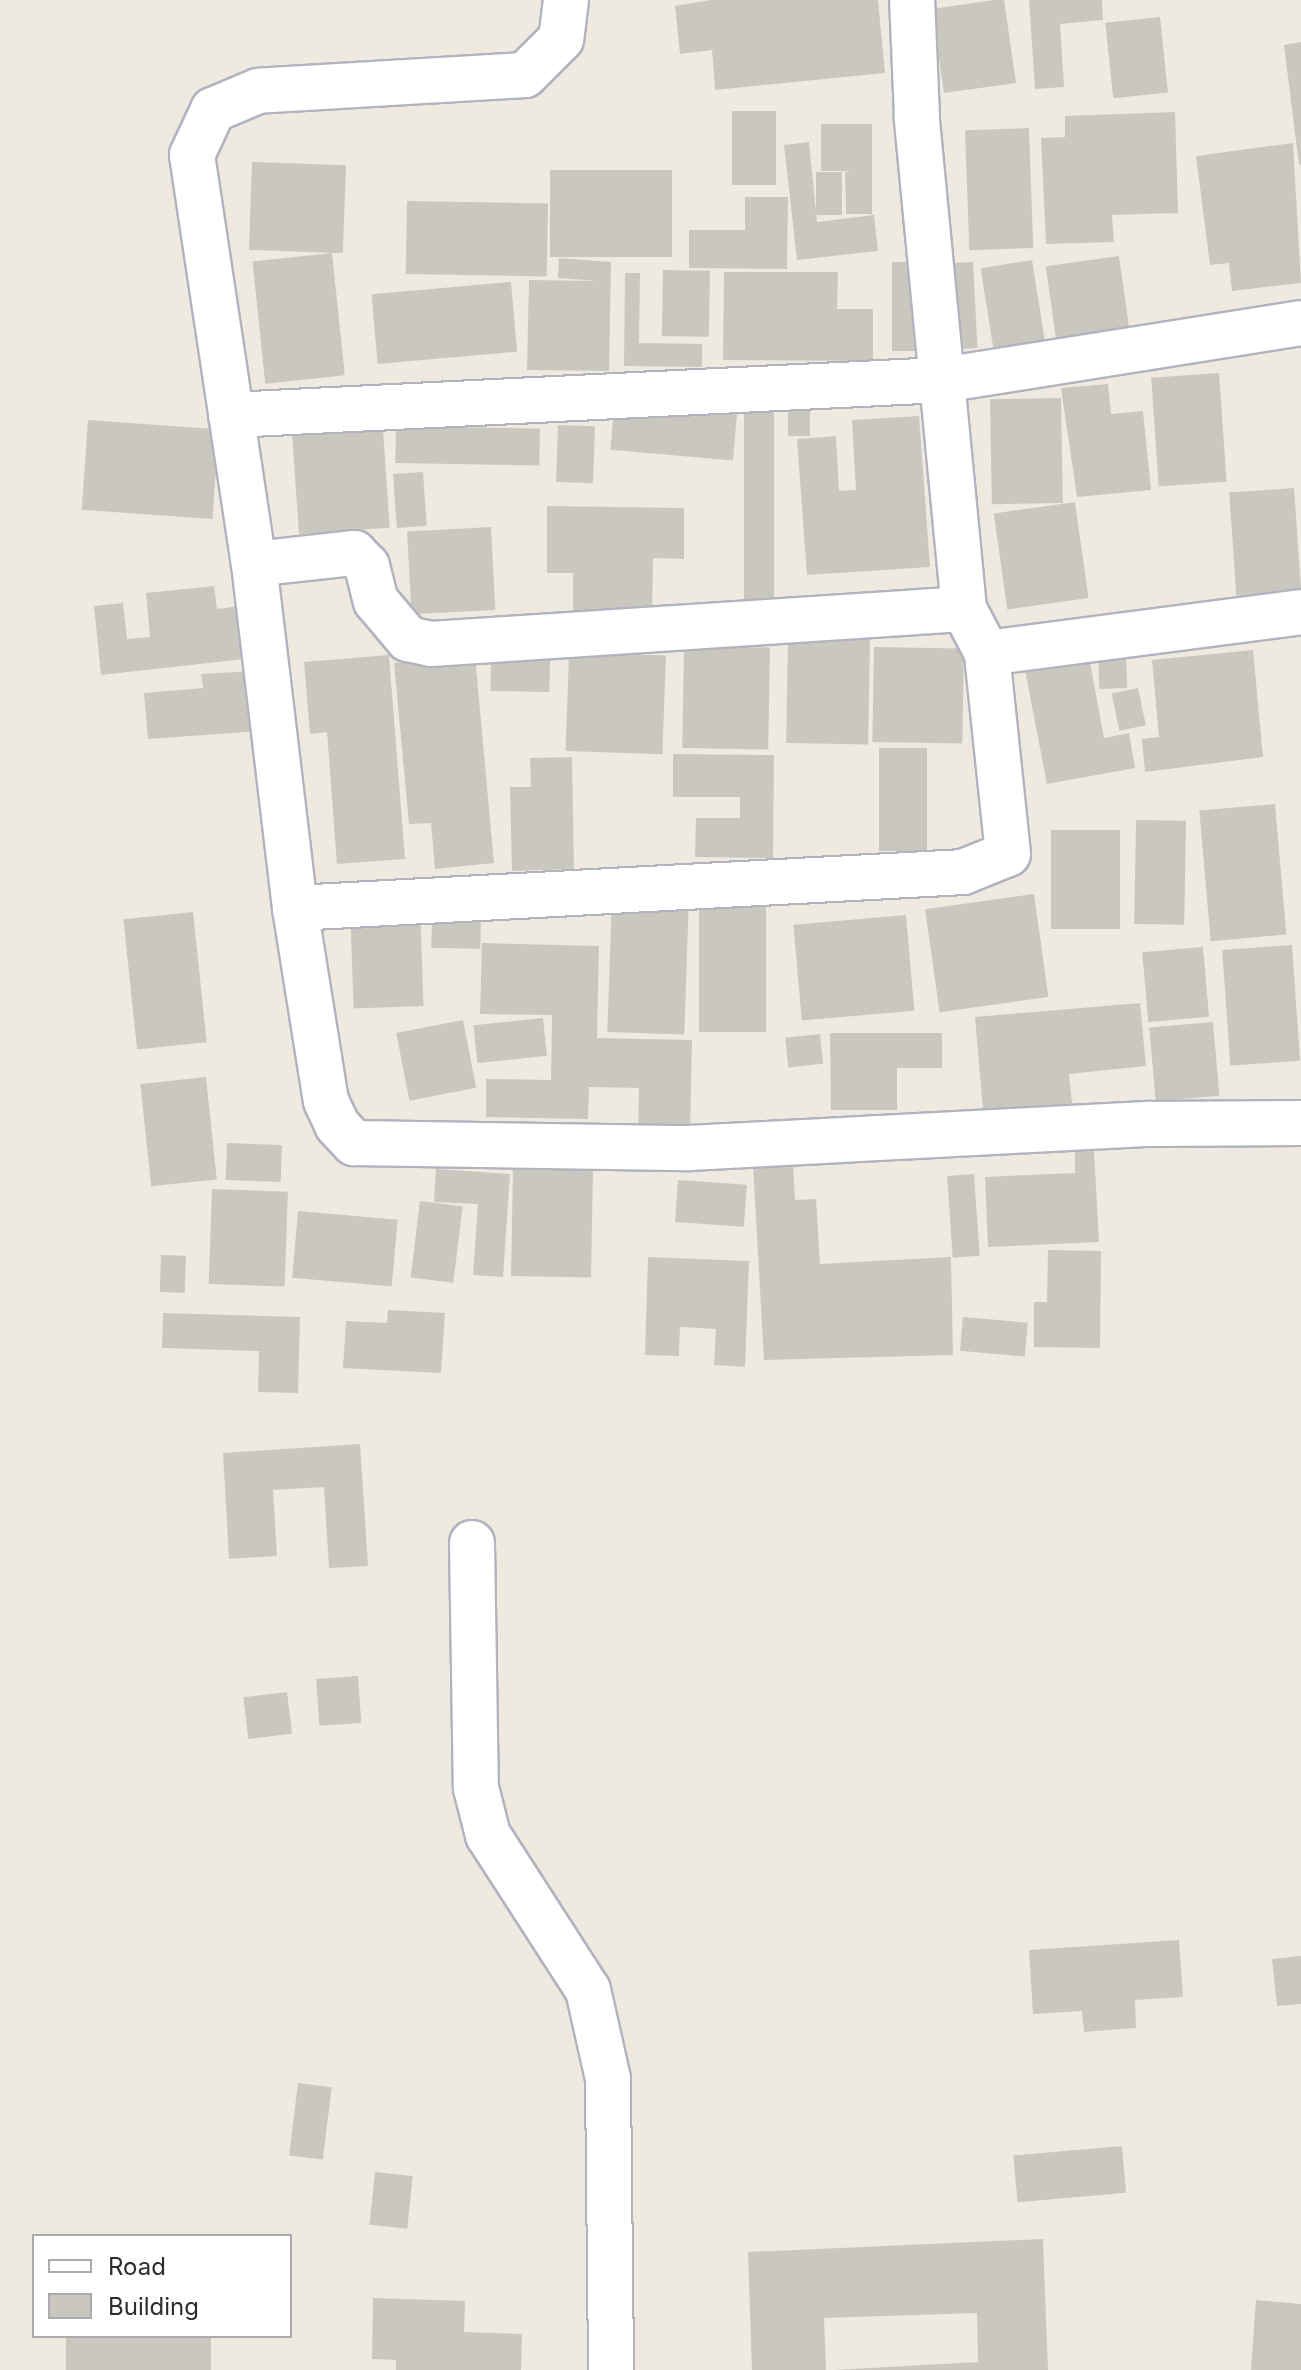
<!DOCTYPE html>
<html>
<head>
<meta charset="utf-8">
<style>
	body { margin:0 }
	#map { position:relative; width:1301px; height:2370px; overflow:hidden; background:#eeeae0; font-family:Inter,sans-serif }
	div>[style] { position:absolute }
	.building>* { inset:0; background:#cac8be; transform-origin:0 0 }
	.roads { filter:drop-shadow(2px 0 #b3b3c0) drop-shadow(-2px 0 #b3b3c0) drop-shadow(0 2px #b3b3c0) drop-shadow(0 -2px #b3b3c0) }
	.minor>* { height:44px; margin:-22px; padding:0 22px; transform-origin:22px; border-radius:22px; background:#fff }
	span { translate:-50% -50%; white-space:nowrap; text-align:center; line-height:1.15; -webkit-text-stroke:7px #fff; paint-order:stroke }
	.legend { position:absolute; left:32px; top:2234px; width:260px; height:104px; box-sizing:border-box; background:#fff; border:2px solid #ababab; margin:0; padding:10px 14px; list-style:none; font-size:24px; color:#2d2d2d }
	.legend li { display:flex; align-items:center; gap:16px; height:40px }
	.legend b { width:40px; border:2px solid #ababab }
</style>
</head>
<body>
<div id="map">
	<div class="building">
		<div style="clip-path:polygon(711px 0,878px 0,885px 73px,715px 90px,712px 50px,680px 54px,675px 6px)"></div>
		<div style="clip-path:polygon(994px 0,1004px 0,1016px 83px,944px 93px,932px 9px)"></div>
		<div style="clip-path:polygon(1029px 0,1102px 0,1103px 20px,1060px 24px,1064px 87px,1035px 89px)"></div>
		<div style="left:1160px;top:17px;width:76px;height:55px;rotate:84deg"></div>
		<div style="clip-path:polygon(1301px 42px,1301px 165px,1299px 165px,1284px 45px)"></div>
		<div style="left:732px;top:111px;width:44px;height:74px"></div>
		<div style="clip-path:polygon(1175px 112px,1178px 213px,1112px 215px,1114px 242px,1046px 244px,1041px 138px,1065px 137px,1065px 116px)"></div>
		<div style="clip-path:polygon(821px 124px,872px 124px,872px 214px,846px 214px,845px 172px,851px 171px,821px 171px)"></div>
		<div style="left:1029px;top:128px;width:120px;height:64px;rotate:88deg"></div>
		<div style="clip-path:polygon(809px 142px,817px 222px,874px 215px,878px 251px,797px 260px,784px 145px)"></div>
		<div style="clip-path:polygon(1293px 143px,1301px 283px,1232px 291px,1229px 263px,1210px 265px,1196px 156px)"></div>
		<div style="left:252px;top:162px;width:94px;height:88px;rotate:2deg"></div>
		<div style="left:550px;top:170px;width:122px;height:87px"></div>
		<div style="left:842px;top:172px;width:43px;height:26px;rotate:90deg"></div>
		<div style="clip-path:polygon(745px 197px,788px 197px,787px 269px,689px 268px,689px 230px,745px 230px)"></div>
		<div style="left:407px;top:201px;width:141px;height:73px;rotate:1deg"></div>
		<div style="left:332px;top:253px;width:123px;height:80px;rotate:84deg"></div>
		<div style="left:1119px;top:256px;width:84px;height:74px;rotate:82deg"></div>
		<div style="clip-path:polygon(559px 258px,611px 262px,609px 371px,527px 370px,529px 280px,598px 281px,558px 278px)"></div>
		<div style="left:1032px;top:260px;width:95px;height:52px;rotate:81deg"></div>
		<div style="left:892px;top:262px;width:29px;height:89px"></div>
		<div style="left:973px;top:262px;width:86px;height:34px;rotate:87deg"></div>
		<div style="left:663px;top:270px;width:47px;height:66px;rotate:1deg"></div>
		<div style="clip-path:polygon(724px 272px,838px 272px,837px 309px,873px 309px,873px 361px,723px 360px)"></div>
		<div style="clip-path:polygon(625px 273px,640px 273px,639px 343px,702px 344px,702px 367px,624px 366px)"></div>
		<div style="left:511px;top:282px;width:70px;height:140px;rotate:85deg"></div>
		<div style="left:1219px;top:373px;width:109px;height:68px;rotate:86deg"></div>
		<div style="clip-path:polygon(1108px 384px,1111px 414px,1143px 411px,1151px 490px,1077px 497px,1061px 388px)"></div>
		<div style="left:615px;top:397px;width:123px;height:53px;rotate:5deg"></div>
		<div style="left:1061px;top:398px;width:105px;height:71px;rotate:89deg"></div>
		<div style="left:744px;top:402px;width:30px;height:197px"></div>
		<div style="left:788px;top:402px;width:22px;height:34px"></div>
		<div style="left:382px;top:416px;width:112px;height:91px;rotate:86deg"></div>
		<div style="clip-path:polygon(919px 416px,930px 567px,807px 575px,797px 439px,836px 436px,839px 491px,856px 490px,852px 420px)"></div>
		<div style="left:88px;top:420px;width:131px;height:90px;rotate:4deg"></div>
		<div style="left:558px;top:425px;width:37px;height:57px;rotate:2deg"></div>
		<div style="left:396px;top:426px;width:144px;height:37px;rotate:1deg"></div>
		<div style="left:423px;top:472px;width:54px;height:30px;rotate:86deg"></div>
		<div style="left:1294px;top:488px;width:114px;height:65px;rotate:86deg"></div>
		<div style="left:1075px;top:502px;width:97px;height:82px;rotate:82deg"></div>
		<div style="clip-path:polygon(547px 506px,684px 508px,684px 559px,653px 558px,652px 617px,573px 615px,573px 573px,547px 573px)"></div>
		<div style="left:491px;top:527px;width:83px;height:84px;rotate:87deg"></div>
		<div style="clip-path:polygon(214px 586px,217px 609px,248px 605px,253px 658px,101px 675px,94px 606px,123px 603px,127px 639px,150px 637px,146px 593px)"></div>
		<div style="left:788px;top:637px;width:82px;height:106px;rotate:1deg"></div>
		<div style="left:684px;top:646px;width:86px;height:102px;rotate:1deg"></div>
		<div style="left:874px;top:647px;width:90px;height:95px;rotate:1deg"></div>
		<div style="left:1126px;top:650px;width:38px;height:28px;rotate:88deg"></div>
		<div style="clip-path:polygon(1253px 650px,1263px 757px,1145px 772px,1142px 739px,1159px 737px,1152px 660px)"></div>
		<div style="left:569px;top:652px;width:97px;height:99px;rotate:2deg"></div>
		<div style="clip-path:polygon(389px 655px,405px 859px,337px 864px,327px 732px,310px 734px,304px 662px)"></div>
		<div style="clip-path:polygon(475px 656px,494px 863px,435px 869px,431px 823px,409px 824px,394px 663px)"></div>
		<div style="left:491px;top:657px;width:59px;height:34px;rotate:1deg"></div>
		<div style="clip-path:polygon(1089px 657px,1104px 738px,1129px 733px,1135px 768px,1047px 784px,1025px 670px)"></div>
		<div style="clip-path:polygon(254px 671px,259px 731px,148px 739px,144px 693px,203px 688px,201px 674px)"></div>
		<div style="left:1138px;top:688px;width:38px;height:27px;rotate:78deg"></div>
		<div style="left:879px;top:748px;width:48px;height:103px"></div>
		<div style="clip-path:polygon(673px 754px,774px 755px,773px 858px,695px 857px,696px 818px,740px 818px,740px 797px,673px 797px)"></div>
		<div style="clip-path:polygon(572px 757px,574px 869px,512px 871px,510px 787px,531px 787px,530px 758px)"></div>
		<div style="left:1275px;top:804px;width:131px;height:76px;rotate:85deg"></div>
		<div style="left:1136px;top:820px;width:50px;height:104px;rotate:1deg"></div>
		<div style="left:1051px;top:830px;width:69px;height:99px"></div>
		<div style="left:1034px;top:894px;width:104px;height:110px;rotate:82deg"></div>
		<div style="left:612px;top:897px;width:77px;height:135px;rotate:2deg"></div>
		<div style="left:420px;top:904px;width:102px;height:70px;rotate:88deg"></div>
		<div style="left:699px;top:906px;width:67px;height:126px"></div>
		<div style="left:432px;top:908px;width:49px;height:40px;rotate:1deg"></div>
		<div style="left:193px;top:912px;width:131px;height:70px;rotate:84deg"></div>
		<div style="left:906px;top:915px;width:96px;height:113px;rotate:85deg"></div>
		<div style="clip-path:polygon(482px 943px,599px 946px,597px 1038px,692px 1040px,690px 1135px,638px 1134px,639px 1088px,589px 1087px,588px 1119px,486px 1117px,486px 1079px,551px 1080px,552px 1015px,480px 1014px)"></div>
		<div style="left:1292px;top:945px;width:116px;height:70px;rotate:86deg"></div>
		<div style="left:1203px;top:947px;width:70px;height:61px;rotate:85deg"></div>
		<div style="clip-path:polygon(1140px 1003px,1146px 1066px,1069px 1074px,1073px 1113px,984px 1121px,975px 1017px)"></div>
		<div style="left:543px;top:1018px;width:38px;height:70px;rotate:84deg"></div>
		<div style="left:463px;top:1020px;width:69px;height:68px;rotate:79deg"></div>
		<div style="left:1213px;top:1022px;width:74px;height:64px;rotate:85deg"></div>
		<div style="clip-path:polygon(830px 1033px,942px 1033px,942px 1068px,897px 1068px,897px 1110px,831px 1110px)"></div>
		<div style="left:820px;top:1034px;width:30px;height:35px;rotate:84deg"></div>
		<div style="left:206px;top:1077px;width:103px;height:66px;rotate:84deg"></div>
		<div style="left:227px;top:1143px;width:55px;height:37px;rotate:2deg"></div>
		<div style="clip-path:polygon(1094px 1151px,1099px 1242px,988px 1247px,985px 1177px,1075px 1173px,1075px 1152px)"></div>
		<div style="clip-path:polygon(793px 1161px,795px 1200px,816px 1199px,820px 1264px,951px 1257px,953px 1355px,764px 1360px,753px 1164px)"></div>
		<div style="left:513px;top:1165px;width:80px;height:111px;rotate:1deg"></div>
		<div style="clip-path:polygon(436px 1169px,510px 1174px,503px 1277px,473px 1275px,478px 1204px,434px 1202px)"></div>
		<div style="left:974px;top:1174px;width:82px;height:27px;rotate:86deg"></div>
		<div style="left:678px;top:1180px;width:69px;height:42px;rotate:4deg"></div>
		<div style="left:212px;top:1189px;width:76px;height:95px;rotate:2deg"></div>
		<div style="left:420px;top:1201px;width:43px;height:77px;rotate:7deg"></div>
		<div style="left:298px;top:1211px;width:100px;height:67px;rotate:5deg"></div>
		<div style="clip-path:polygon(1048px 1250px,1101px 1251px,1100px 1348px,1034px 1347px,1034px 1302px,1047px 1302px)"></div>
		<div style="left:161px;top:1255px;width:25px;height:37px;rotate:2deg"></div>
		<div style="clip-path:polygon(648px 1257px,749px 1261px,745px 1367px,714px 1365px,716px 1329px,680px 1327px,679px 1356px,645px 1355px)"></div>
		<div style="clip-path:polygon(388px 1310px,445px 1313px,441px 1373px,343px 1368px,346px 1321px,387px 1323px)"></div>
		<div style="clip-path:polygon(163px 1313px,300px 1317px,298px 1393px,258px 1392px,259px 1351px,162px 1348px)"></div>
		<div style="left:963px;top:1317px;width:65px;height:34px;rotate:5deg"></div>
		<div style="clip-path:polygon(360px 1444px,368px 1566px,329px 1568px,324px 1487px,273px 1490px,277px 1556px,229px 1559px,223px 1453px)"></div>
		<div style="left:358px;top:1676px;width:47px;height:42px;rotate:86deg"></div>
		<div style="left:287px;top:1692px;width:42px;height:44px;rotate:83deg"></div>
		<div style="clip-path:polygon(1179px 1940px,1183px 1997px,1135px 2000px,1136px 2028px,1084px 2032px,1082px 2011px,1033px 2014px,1029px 1950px)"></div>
		<div style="clip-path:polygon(1301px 1956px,1301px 2004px,1277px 2006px,1272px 1959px)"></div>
		<div style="left:298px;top:2083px;width:34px;height:73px;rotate:7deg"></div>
		<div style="left:1122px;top:2146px;width:47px;height:109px;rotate:85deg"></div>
		<div style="left:375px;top:2172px;width:38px;height:53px;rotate:6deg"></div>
		<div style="clip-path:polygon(1043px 2239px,1048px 2370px,834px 2370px,978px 2362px,977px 2313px,824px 2318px,826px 2370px,752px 2370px,748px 2252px)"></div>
		<div style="clip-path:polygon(373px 2298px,465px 2301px,464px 2332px,522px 2334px,521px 2370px,396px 2370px,396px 2360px,372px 2359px)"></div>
		<div style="clip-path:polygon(1256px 2300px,1301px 2304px,1301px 2370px,1251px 2370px)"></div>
		<div style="left:66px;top:2336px;width:145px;height:34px"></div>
	</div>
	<div class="roads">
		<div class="minor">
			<div style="left:566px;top:0;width:39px;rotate:97deg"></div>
			<div style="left:561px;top:39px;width:51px;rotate:135deg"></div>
			<div style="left:525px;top:75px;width:267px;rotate:176.6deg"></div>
			<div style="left:258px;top:91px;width:49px;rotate:157.1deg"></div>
			<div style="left:213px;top:110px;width:50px;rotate:115deg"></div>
			<div style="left:192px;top:155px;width:414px;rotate:81.4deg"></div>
			<div style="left:254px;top:564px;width:346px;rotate:83.2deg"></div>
			<div style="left:295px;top:908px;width:195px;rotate:80.9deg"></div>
			<div style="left:326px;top:1101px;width:26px;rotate:65deg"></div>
			<div style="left:337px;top:1125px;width:25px;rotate:47deg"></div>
			<div style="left:354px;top:1143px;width:335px;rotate:0.9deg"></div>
			<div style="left:689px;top:1148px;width:462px;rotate:-3deg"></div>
			<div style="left:1150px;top:1124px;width:151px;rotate:-0.4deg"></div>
			<div style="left:231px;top:415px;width:712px;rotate:-2.82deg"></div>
			<div style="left:942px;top:380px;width:363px;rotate:-9deg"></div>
			<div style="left:254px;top:564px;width:101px;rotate:-6.3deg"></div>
			<div style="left:354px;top:553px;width:18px;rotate:45deg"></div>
			<div style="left:367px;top:566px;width:36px;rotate:76deg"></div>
			<div style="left:376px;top:601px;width:50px;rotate:49.9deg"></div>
			<div style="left:408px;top:639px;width:24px;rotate:12deg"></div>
			<div style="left:431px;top:644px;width:534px;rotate:-3.76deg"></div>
			<div style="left:987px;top:653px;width:317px;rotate:-7.4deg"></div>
			<div style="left:295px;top:908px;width:669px;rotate:-3.08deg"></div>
			<div style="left:963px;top:872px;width:48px;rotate:-21.8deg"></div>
			<div style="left:1008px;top:854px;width:202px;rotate:-96deg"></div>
			<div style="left:987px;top:653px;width:50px;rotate:-117.6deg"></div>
			<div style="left:964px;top:609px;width:494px;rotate:-95.5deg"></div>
			<div style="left:917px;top:117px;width:117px;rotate:-92.4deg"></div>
			<div style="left:472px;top:1543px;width:245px;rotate:89.1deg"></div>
			<div style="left:476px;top:1788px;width:49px;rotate:75.7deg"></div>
			<div style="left:488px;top:1835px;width:184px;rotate:57.2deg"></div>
			<div style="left:588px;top:1990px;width:91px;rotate:77.3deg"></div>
			<div style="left:608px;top:2079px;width:291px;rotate:89.4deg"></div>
		</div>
	</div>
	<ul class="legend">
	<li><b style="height:10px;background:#fff"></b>Road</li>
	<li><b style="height:22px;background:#cac8be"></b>Building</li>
	</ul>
</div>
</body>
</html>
